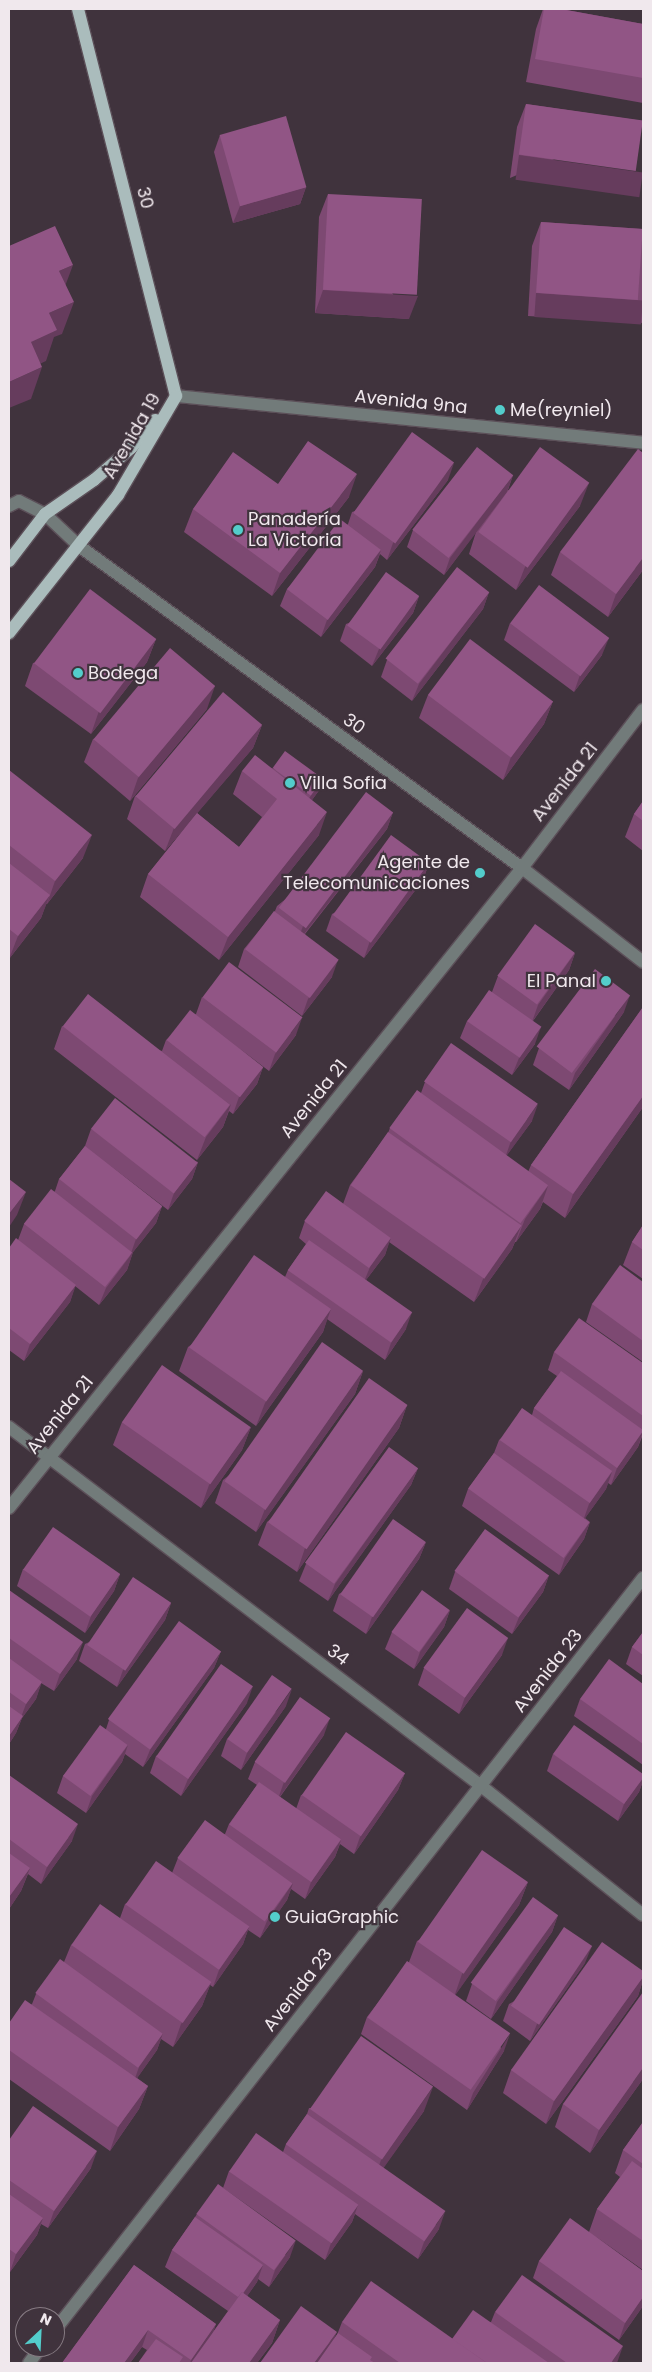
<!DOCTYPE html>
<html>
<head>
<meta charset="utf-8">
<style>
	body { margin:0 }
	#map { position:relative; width:652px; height:2372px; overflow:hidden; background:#40333d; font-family:Poppins,sans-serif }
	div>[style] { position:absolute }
	.roads { filter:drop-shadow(1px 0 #5c5059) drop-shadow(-1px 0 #5c5059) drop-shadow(0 1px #5c5059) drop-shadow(0 -1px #5c5059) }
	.minor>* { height:12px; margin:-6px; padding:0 6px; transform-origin:6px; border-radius:6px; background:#727b7a }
	.major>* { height:12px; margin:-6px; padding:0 6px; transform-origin:6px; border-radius:6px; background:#aabcbc }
	.wall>* { inset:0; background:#7d4972 }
	.shaded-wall>* { inset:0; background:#663c5d; transform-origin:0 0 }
	.building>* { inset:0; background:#915585; transform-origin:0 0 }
	.dots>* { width:14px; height:14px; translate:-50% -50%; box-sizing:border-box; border:2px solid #40333d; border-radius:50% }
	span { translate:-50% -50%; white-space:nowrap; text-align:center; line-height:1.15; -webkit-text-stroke:4.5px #40333d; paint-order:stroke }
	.street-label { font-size:18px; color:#f0e8ed }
	.poi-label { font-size:18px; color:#f0e8ed }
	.left { translate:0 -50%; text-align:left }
	.right { translate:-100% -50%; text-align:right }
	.frame { position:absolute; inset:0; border:10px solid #f0e8ed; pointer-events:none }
	.north { position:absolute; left:15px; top:2307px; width:50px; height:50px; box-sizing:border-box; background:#40333d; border:1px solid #867b83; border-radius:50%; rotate:25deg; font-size:14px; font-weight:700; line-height:20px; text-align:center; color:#f0e8ed }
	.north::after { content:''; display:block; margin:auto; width:18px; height:22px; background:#53cdcb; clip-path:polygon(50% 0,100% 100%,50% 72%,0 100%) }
</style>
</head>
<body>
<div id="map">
	<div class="roads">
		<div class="minor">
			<div style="left:176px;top:396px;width:469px;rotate:5.7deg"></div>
			<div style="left:9px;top:506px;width:11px;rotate:-27deg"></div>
			<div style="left:19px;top:501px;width:29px;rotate:27deg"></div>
			<div style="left:45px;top:514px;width:47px;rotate:43.3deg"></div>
			<div style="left:79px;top:546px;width:548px;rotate:36.01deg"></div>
			<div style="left:522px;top:868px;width:153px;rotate:37.8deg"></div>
			<div style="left:9px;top:1427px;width:592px;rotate:37.24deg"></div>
			<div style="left:480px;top:1785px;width:208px;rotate:38.6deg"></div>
			<div style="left:9px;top:1508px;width:820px;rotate:-51.29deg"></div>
			<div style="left:522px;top:868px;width:199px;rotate:-52.6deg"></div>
			<div style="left:55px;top:2330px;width:955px;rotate:-51.98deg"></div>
			<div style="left:29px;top:2363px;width:20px;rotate:-53deg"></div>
		</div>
		<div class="major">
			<div style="left:78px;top:9px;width:399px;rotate:75.8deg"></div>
			<div style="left:9px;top:561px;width:59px;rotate:-52.5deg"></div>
			<div style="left:45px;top:514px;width:60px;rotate:-34.8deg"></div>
			<div style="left:94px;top:480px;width:49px;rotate:-40.9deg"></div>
			<div style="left:131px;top:448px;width:37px;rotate:-49deg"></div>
			<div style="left:9px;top:633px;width:176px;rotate:-51.7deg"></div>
			<div style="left:118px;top:495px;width:115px;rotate:-59.6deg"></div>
		</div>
	</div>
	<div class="wall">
		<div style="clip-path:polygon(543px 9px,561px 9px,643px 24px,643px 103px,526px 82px,536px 29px)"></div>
		<div style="clip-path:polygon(526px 104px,643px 121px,510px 178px,517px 127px)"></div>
		<div style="clip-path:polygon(220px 135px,306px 187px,300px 204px,233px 223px,214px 152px)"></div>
		<div style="clip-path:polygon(328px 194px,409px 319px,315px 313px,319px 217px)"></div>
		<div style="clip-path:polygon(541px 222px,643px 229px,643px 323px,528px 316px,532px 246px)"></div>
		<div style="clip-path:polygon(513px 475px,508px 490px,580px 506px,516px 590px,469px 554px,476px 532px,444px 575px,407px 547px,413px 530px)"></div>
		<div style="clip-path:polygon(448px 480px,387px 560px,380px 554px,375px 567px,321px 637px,280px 606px,287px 589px,348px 524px,352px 512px)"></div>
		<div style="clip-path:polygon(278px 484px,349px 497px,272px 596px,184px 532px,193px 509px)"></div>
		<div style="clip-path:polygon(560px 552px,643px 570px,608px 617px,551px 575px)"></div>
		<div style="clip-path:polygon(489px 592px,483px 609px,412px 701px,381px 677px,387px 660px)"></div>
		<div style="clip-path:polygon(419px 596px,413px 613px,372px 666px,340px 641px,346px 624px)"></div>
		<div style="clip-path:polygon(510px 623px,602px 655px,574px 692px,504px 640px)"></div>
		<div style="clip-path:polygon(156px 639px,147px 662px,91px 734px,25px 686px,33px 663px)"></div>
		<div style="clip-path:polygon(428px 695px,553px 701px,544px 724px,503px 780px,419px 718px)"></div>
		<div style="clip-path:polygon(207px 709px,130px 801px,84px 762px,93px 739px)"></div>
		<div style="clip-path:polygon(262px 725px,253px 748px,197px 813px,239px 847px,262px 817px,233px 794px,242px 771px,272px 768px,320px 789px,312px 800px,319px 835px,219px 960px,140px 897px,148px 874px,188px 824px,165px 851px,127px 819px,135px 796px)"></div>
		<div style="clip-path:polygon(9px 770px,83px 858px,47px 904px,46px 904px,41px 918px,9px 959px)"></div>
		<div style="clip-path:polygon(643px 801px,643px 851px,625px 837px,634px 814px)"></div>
		<div style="clip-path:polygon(393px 812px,387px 829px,305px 934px,332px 977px,302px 1016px,238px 967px,244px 949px,275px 911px,277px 906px)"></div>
		<div style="clip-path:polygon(429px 863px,423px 880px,364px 958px,326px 931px,332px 914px)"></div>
		<div style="clip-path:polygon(575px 953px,569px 970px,533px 1021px,535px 1044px,512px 1075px,460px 1038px,467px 1021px,492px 992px,498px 976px)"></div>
		<div style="clip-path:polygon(202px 997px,296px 1035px,269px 1071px,239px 1048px,263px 1067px,257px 1084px,233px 1114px,229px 1111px,223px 1127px,197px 1160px,54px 1049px,62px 1026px,162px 1051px,166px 1040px,196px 1014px)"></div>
		<div style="clip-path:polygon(643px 1007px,643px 1107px,565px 1218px,543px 1202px,540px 1209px,516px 1242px,515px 1242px,512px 1249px,474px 1302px,389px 1242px,385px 1255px,366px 1280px,406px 1329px,385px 1360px,327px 1319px,323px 1332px,256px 1426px,179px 1371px,188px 1347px,285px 1277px,288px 1270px,306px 1244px,299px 1238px,305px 1221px,343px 1204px,350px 1185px,388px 1133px,390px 1128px,421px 1093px,425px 1082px,532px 1121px,506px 1156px,528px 1172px,531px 1165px)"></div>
		<div style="clip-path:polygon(624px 1012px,569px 1090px,533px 1065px,539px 1048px)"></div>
		<div style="clip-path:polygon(91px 1129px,198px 1162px,192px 1179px,168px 1210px,104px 1161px,162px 1206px,156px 1223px,133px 1252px,127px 1270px,99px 1305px,75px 1286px,70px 1302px,24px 1361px,9px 1350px,9px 1248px,18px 1240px,24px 1224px,55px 1191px,59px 1179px,85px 1146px)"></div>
		<div style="clip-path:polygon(643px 1225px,643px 1279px,623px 1265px,632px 1242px)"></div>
		<div style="clip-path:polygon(643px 1282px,643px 1362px,586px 1322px,592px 1304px)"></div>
		<div style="clip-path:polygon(554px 1352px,643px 1363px,643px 1438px,642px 1437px,638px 1447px,611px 1485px,608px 1483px,606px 1489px,585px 1518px,590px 1522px,584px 1539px,559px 1575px,462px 1506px,468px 1489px,494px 1453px,499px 1440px,532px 1415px,534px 1408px,557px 1376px,548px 1370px)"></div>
		<div style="clip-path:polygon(363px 1371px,355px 1394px,256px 1532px,215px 1503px,223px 1480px)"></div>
		<div style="clip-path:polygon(407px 1405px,399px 1428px,297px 1572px,258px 1545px,267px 1522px)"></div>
		<div style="clip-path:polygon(122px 1422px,251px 1427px,242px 1450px,201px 1508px,113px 1445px)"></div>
		<div style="clip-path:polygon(418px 1468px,411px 1485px,328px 1601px,299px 1581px,306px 1564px)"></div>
		<div style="clip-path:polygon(426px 1542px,419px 1559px,366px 1634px,333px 1611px,339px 1594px)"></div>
		<div style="clip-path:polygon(23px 1569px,120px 1574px,114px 1591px,85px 1633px,17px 1586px)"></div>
		<div style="clip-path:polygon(455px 1572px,549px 1575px,543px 1592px,512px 1634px,449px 1589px)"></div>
		<div style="clip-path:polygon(9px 1590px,77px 1659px,54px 1691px,41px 1683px,36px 1699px,22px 1718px,16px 1733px,9px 1744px)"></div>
		<div style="clip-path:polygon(171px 1603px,165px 1620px,117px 1687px,79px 1661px,85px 1644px)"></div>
		<div style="clip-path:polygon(450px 1610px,444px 1627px,414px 1669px,385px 1649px,392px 1632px)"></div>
		<div style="clip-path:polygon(643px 1632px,643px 1676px,626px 1664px,632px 1647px)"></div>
		<div style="clip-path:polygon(221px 1651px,214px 1668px,143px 1767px,125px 1754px,122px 1762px,86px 1813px,57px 1793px,63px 1776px,106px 1729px,109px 1720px)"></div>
		<div style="clip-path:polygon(502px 1655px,459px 1714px,418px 1685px,424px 1668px)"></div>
		<div style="clip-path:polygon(643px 1684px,643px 1765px,574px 1716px,580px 1699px)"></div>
		<div style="clip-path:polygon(247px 1703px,181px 1796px,150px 1773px,156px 1756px)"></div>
		<div style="clip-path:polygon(286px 1706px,241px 1770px,221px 1756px,227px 1739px)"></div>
		<div style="clip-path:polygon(324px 1735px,280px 1797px,296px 1809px,301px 1795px,405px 1773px,398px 1790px,354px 1854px,340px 1844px,335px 1857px,305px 1899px,291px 1889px,287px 1900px,260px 1938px,248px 1930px,243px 1944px,213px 1987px,210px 1985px,202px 2006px,173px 2047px,161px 2039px,157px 2050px,137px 2078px,148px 2086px,139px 2109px,110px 2151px,9px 2079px,9px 2023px,32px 2004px,36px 1994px,64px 1962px,71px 1945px,120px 1918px,125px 1904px,172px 1873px,178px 1858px,225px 1834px,229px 1824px,257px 1785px,248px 1779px,255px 1762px)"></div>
		<div style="clip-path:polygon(553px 1754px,643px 1774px,643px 1781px,639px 1792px,618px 1821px,547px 1771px)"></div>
		<div style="clip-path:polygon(9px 1775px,72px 1841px,41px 1884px,28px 1874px,21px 1891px,9px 1909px)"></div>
		<div style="clip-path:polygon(528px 1882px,519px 1905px,455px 1995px,504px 2051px,467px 2110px,361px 2034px,367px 2017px,409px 1962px,417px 1941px)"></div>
		<div style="clip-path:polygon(558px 1915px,552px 1932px,491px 2019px,466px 2001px,472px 1984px)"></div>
		<div style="clip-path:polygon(585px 1963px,530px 2041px,503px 2021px,509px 2004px)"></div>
		<div style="clip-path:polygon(643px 1971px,643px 1980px,638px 1996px,546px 2124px,503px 2093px,511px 2070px)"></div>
		<div style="clip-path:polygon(643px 2079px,590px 2153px,555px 2127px,563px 2104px)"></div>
		<div style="clip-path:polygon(309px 2108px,424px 2111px,383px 2168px,439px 2229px,418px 2259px,355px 2214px,352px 2222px,325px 2260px,223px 2188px,229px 2171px,283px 2152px,286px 2144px,307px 2114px)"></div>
		<div style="clip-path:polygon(643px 2122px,643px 2270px,595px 2236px,643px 2271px,643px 2306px,619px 2340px,533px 2278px,539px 2261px,589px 2232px,597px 2209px,620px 2177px,615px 2173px,623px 2150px)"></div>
		<div style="clip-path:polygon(9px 2140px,91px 2168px,48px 2228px,41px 2224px,37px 2235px,10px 2272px,9px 2271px,9px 2272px)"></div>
		<div style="clip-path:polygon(197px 2214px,290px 2257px,269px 2287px,258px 2279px,257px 2282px,247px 2296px,280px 2320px,272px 2343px,257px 2363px,138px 2363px,147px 2350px,142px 2347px,130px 2363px,62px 2363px,134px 2265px,216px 2324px,213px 2332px,228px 2311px,165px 2267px,172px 2250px,195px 2217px)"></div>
		<div style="clip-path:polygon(495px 2312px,617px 2363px,260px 2363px,334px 2340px,337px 2335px,342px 2322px,452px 2339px,491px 2322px)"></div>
	</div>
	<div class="shaded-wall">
		<div style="left:519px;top:155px;width:125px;height:25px;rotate:8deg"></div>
		<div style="clip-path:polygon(306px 187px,300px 204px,233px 223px,240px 206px)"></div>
		<div style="clip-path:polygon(73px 265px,61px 297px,59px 271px)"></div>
		<div style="clip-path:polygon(323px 290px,418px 296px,409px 319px,315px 313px)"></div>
		<div style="left:536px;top:293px;width:107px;height:24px;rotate:4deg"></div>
		<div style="clip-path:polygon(74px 302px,62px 334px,54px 337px,46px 361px,20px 373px,31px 342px,49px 313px)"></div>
		<div style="clip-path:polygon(42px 367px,31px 399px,9px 408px,9px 382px)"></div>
		<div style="clip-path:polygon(454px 463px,448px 480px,387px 560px,393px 543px)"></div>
		<div style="clip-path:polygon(357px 474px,349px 497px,272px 596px,280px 573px)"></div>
		<div style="clip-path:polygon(513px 475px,507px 492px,444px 575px,450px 558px)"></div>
		<div style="clip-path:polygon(589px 483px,580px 506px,516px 590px,525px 567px)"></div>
		<div style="clip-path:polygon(381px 550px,375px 567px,321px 637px,327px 620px)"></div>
		<div style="clip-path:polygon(643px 558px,643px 570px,608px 617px,616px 594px)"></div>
		<div style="clip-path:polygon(489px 592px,483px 609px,412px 701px,419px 684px)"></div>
		<div style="clip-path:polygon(419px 596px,413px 613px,372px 666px,379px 649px)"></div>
		<div style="clip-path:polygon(609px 638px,602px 655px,574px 692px,580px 675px)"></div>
		<div style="clip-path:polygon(156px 639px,147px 662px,91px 734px,99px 711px)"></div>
		<div style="clip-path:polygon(215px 686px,207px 709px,130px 801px,138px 778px)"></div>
		<div style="clip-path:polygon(553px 701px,544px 724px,503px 780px,511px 757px)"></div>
		<div style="clip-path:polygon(262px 725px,253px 748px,165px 851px,174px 828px)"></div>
		<div style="clip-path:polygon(323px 779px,320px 789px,304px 811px,307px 801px)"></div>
		<div style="clip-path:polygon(327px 812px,319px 835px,219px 960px,228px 937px)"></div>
		<div style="clip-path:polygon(393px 812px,387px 829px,297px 943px,303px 926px)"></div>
		<div style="clip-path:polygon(92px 835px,83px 858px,47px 904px,55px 881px)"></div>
		<div style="clip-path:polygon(429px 863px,423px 880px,364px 958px,370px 941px)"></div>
		<div style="clip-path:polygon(50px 895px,41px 918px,9px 959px,18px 936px)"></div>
		<div style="clip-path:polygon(575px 953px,569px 970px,532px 1022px,538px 1005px)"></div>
		<div style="clip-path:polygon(338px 960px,332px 977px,302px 1016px,308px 999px)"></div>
		<div style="clip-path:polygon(630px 995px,624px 1012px,569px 1090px,575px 1073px)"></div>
		<div style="clip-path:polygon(302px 1018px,296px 1035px,269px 1071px,275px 1054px)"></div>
		<div style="clip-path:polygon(541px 1027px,535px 1044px,512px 1075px,519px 1058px)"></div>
		<div style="clip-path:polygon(263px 1067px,257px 1084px,233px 1114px,239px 1097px)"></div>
		<div style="clip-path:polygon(643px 1096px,643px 1107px,565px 1218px,573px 1194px)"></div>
		<div style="clip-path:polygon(231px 1104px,223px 1127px,197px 1160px,206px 1137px)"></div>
		<div style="clip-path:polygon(538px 1104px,532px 1121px,505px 1158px,511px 1141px)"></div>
		<div style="clip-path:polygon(198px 1162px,192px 1179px,168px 1210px,174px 1193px)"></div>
		<div style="clip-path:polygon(548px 1186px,540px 1209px,516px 1242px,525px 1219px)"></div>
		<div style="clip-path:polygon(26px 1192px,17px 1215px,9px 1227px,9px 1214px)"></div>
		<div style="clip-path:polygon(162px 1206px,156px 1223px,130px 1256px,136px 1239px)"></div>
		<div style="clip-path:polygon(521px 1226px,512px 1249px,474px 1302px,483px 1279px)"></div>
		<div style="clip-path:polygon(391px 1238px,385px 1255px,363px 1284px,370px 1267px)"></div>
		<div style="clip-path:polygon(133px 1252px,127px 1270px,99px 1305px,106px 1288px)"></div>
		<div style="clip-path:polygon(76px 1285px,70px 1302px,24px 1361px,30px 1344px)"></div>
		<div style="clip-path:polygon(331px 1309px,323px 1332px,256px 1426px,265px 1403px)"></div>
		<div style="clip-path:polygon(412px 1312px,406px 1329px,385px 1360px,391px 1343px)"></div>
		<div style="clip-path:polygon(363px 1371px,355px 1394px,256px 1532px,265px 1509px)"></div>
		<div style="clip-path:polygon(407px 1405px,399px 1428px,297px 1572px,305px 1548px)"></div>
		<div style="clip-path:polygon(251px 1427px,242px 1450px,201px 1508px,209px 1485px)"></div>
		<div style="clip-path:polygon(643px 1431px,638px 1447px,611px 1485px,617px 1468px)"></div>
		<div style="clip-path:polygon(418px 1468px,411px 1485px,328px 1601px,335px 1584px)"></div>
		<div style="clip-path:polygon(612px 1472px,606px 1489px,583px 1521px,589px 1504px)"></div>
		<div style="clip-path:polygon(590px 1522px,584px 1539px,559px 1575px,565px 1558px)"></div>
		<div style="clip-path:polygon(426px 1542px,419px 1559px,366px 1634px,372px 1617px)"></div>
		<div style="clip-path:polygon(120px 1574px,114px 1591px,85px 1633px,91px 1616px)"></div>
		<div style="clip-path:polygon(549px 1575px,543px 1592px,512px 1634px,519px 1617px)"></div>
		<div style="clip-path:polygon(171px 1603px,165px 1620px,117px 1687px,123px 1670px)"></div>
		<div style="clip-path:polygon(450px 1610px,444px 1627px,414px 1669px,420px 1652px)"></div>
		<div style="clip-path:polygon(508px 1638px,502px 1655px,459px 1714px,465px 1697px)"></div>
		<div style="clip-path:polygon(83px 1642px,77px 1659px,54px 1691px,60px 1674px)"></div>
		<div style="clip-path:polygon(221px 1651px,214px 1668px,143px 1767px,150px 1750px)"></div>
		<div style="clip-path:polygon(42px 1682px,36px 1699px,22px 1718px,16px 1733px,9px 1744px,9px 1736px,20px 1720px,26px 1704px)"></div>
		<div style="clip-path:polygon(253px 1686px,247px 1703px,181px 1796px,188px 1779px)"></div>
		<div style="clip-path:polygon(292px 1689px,286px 1706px,241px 1770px,247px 1753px)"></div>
		<div style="clip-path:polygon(330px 1718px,324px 1735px,278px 1799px,284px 1782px)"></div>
		<div style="clip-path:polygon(128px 1745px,122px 1762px,86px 1813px,92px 1796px)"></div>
		<div style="clip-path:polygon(405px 1773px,398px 1790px,354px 1854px,360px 1837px)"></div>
		<div style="clip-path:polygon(643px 1778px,643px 1781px,639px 1792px,618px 1821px,624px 1804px)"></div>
		<div style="clip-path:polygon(78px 1824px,72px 1841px,41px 1884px,47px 1867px)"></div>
		<div style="clip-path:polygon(341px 1840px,335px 1857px,305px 1899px,311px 1882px)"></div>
		<div style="clip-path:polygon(30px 1868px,21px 1891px,9px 1909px,9px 1897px)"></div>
		<div style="clip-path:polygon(528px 1882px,519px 1905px,454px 1997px,462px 1974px)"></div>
		<div style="clip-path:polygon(293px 1883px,287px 1900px,260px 1938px,267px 1921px)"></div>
		<div style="clip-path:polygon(558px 1915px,552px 1932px,491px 2019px,497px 2002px)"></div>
		<div style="clip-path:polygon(249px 1927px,243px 1944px,213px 1987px,219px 1970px)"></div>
		<div style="clip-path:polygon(592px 1946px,585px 1963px,530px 2041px,537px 2024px)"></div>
		<div style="clip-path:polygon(643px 1977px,643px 1980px,638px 1996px,546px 2124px,554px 2101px)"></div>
		<div style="clip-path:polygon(211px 1983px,202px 2006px,173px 2047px,181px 2024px)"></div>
		<div style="clip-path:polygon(163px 2033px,157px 2050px,133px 2084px,139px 2067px)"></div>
		<div style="clip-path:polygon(510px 2034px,504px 2051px,467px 2110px,473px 2093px)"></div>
		<div style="clip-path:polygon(643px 2068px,643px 2079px,590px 2153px,599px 2130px)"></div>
		<div style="clip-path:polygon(148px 2086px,139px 2109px,110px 2151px,118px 2127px)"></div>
		<div style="clip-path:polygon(433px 2087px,424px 2111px,373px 2183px,381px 2160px)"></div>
		<div style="clip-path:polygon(97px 2151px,91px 2168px,48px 2228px,54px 2211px)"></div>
		<div style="clip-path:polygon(358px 2205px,352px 2222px,325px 2260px,331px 2243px)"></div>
		<div style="clip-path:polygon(445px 2212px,439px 2229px,418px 2259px,424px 2242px)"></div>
		<div style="clip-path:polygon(43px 2218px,37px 2235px,10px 2272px,16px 2254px)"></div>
		<div style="clip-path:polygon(296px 2240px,290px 2257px,269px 2287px,275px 2270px)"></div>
		<div style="clip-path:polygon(263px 2265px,257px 2282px,234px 2315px,240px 2298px)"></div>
		<div style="clip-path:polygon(643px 2297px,643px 2306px,619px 2340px,625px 2323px)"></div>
		<div style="clip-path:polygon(280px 2320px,272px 2343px,257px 2363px,249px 2363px)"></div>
		<div style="clip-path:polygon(216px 2324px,210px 2341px,194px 2363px,190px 2363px,191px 2360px)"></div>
		<div style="clip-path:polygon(148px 2330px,142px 2347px,130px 2363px,124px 2363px)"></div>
		<div style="clip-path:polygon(337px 2332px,328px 2355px,322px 2363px,314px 2363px)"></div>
		<div style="clip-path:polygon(623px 2346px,617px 2363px,611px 2363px)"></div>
	</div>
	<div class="building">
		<div style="clip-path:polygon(544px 9px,561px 9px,643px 24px,643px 78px,535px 59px)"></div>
		<div style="left:526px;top:104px;width:118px;height:51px;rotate:8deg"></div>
		<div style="left:286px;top:116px;width:74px;height:69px;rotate:74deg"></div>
		<div style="left:328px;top:194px;width:94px;height:96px;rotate:3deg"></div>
		<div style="left:541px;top:222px;width:102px;height:71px;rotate:4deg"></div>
		<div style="clip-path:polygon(55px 226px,73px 265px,59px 271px,74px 302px,49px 313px,57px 330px,31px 342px,42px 367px,9px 382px,9px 246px)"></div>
		<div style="left:412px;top:432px;width:52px;height:100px;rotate:36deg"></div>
		<div style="clip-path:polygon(308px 441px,357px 474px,280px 573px,193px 509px,233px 452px,278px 484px)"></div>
		<div style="left:477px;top:447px;width:46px;height:105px;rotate:38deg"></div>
		<div style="left:540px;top:447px;width:61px;height:105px;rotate:36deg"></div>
		<div style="clip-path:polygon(638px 449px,643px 453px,643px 558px,616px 594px,560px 552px)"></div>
		<div style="left:340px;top:519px;width:51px;height:88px;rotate:37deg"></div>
		<div style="left:457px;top:567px;width:41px;height:116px;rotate:38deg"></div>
		<div style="left:386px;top:572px;width:41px;height:66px;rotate:36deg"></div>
		<div style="left:539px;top:585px;width:88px;height:48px;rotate:37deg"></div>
		<div style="left:90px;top:589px;width:83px;height:93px;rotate:37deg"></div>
		<div style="left:470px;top:639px;width:104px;height:70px;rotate:37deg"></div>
		<div style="left:170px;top:648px;width:59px;height:119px;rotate:40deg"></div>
		<div style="left:223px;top:692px;width:51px;height:136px;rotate:40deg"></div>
		<div style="left:285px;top:751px;width:47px;height:21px;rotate:36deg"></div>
		<div style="clip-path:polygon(255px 755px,327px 812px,228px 937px,148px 874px,197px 813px,239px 847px,277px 799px,242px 771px)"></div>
		<div style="clip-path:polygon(9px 770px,92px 835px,55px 881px,9px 845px)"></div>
		<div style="left:366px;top:792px;width:34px;height:145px;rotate:37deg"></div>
		<div style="clip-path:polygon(643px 801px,643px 821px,634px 814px)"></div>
		<div style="left:391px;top:835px;width:47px;height:99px;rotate:36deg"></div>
		<div style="clip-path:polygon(9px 863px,50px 895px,18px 936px,9px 929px)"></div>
		<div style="left:274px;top:911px;width:81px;height:48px;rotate:37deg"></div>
		<div style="left:535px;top:924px;width:49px;height:64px;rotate:36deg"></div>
		<div style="left:229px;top:962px;width:92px;height:44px;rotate:37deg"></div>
		<div style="left:595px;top:969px;width:44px;height:97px;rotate:37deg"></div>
		<div style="left:489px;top:990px;width:64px;height:38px;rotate:35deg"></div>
		<div style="left:88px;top:994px;width:180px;height:41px;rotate:38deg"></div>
		<div style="clip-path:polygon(643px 1007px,643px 1096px,573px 1194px,531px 1165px)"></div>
		<div style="left:190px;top:1010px;width:93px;height:38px;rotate:38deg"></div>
		<div style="left:451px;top:1043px;width:106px;height:47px;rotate:35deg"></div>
		<div style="left:417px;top:1090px;width:162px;height:47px;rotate:36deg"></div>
		<div style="left:115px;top:1098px;width:105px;height:39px;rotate:38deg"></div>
		<div style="left:388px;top:1132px;width:163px;height:65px;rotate:35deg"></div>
		<div style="left:85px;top:1146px;width:98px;height:42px;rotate:38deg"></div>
		<div style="clip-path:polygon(9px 1179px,26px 1192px,9px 1214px)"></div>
		<div style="left:51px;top:1189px;width:103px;height:44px;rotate:38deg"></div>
		<div style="left:326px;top:1191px;width:80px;height:37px;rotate:36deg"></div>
		<div style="clip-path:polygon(643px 1225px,643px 1250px,632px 1242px)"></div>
		<div style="clip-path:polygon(16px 1238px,76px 1285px,30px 1344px,9px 1328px,9px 1248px)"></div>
		<div style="left:309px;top:1240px;width:126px;height:37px;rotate:35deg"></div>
		<div style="left:254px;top:1255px;width:94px;height:113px;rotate:35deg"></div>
		<div style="clip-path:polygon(620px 1265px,643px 1282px,643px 1341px,592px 1304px)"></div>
		<div style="clip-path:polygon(579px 1318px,643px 1363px,643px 1416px,554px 1352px)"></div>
		<div style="left:322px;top:1342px;width:50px;height:170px;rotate:35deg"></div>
		<div style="left:162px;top:1365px;width:108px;height:70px;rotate:35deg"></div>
		<div style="clip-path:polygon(561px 1371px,643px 1430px,643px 1431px,617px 1468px,534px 1408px)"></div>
		<div style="left:369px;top:1378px;width:47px;height:176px;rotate:35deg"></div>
		<div style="left:522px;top:1408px;width:110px;height:39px;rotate:35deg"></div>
		<div style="left:389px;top:1447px;width:36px;height:143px;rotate:36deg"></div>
		<div style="left:494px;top:1453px;width:118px;height:44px;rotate:36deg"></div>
		<div style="left:393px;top:1519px;width:40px;height:92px;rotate:35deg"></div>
		<div style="left:53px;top:1527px;width:82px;height:52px;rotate:35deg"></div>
		<div style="left:485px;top:1529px;width:79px;height:52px;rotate:36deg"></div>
		<div style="left:133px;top:1577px;width:46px;height:82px;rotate:34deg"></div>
		<div style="clip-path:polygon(9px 1590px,83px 1642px,60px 1674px,9px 1638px)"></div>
		<div style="left:422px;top:1590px;width:34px;height:52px;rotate:36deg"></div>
		<div style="left:467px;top:1608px;width:51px;height:74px;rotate:36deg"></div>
		<div style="left:179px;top:1621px;width:52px;height:121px;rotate:36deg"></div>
		<div style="clip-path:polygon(643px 1632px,643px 1655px,632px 1647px)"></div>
		<div style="clip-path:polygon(9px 1658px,42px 1682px,26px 1704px,9px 1692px)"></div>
		<div style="clip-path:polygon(609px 1659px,643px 1684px,643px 1744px,580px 1699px)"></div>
		<div style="left:221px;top:1664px;width:39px;height:113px;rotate:35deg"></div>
		<div style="left:272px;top:1675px;width:24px;height:78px;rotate:35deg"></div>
		<div style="left:300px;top:1697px;width:37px;height:79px;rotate:35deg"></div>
		<div style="clip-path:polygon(9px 1706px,23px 1716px,9px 1736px)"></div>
		<div style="left:100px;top:1725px;width:34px;height:63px;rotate:36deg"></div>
		<div style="clip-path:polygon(574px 1725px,643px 1774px,643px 1778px,624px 1804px,553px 1754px)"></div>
		<div style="left:346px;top:1732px;width:72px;height:77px;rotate:35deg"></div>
		<div style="clip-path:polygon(9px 1775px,78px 1824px,47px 1867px,9px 1839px)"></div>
		<div style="left:259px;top:1782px;width:100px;height:52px;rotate:35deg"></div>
		<div style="left:205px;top:1820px;width:108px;height:47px;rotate:36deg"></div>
		<div style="left:482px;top:1850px;width:56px;height:112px;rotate:35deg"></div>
		<div style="clip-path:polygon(9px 1853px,30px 1868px,9px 1897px)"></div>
		<div style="left:156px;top:1861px;width:114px;height:53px;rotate:35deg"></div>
		<div style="left:533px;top:1897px;width:31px;height:106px;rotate:36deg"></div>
		<div style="left:100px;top:1904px;width:136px;height:50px;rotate:35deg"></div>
		<div style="left:564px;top:1927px;width:34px;height:95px;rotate:34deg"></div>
		<div style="clip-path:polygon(602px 1942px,643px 1971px,643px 1977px,554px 2101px,511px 2070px)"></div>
		<div style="left:60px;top:1959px;width:127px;height:42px;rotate:36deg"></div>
		<div style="left:407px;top:1961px;width:126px;height:69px;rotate:35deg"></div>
		<div style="clip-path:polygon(643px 1992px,643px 2068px,599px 2130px,563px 2104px)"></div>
		<div style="clip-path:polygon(25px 2000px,148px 2086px,118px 2127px,9px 2050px,9px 2023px)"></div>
		<div style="left:361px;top:2036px;width:88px;height:89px;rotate:35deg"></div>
		<div style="clip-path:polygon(33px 2106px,97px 2151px,54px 2211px,9px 2180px,9px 2140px)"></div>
		<div style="left:307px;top:2114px;width:169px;height:37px;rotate:35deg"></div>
		<div style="clip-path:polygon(643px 2122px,643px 2164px,623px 2150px)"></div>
		<div style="left:256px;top:2133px;width:125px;height:47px;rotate:35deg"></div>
		<div style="clip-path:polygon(632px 2161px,643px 2169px,643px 2241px,597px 2209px)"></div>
		<div style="left:218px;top:2184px;width:96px;height:37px;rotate:36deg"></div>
		<div style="clip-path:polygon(9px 2194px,43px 2218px,16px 2254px,9px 2249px)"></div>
		<div style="clip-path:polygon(195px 2217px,263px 2265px,243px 2293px,242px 2292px,238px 2297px,172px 2250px)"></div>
		<div style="clip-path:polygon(570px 2218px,643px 2271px,643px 2297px,625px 2323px,539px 2261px)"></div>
		<div style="clip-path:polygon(134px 2265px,216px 2324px,191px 2360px,148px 2330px,124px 2363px,62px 2363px)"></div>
		<div style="clip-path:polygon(522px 2275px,623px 2346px,611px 2363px,567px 2363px,495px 2312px)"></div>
		<div style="clip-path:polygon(371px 2281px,487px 2363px,400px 2363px,342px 2322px)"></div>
		<div style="clip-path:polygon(242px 2292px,280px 2320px,249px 2363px,191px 2363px)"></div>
		<div style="clip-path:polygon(301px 2306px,337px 2332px,314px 2363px,260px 2363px)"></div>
		<div style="clip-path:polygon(473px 2310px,549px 2363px,487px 2363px,452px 2339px)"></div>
		<div style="clip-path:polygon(338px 2333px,372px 2357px,370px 2360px,375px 2363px,317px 2363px)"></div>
		<div style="clip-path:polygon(156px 2339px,183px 2357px,179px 2363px,138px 2363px)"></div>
	</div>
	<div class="dots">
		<div style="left:500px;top:410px;background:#53cdcb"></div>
		<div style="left:238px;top:530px;background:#53cdcb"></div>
		<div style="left:78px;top:673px;background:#53cdcb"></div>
		<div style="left:290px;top:783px;background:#53cdcb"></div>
		<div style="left:480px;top:873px;background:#53cdcb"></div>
		<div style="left:606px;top:981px;background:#53cdcb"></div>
		<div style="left:275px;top:1917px;background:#53cdcb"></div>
	</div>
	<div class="street-label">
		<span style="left:145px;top:198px;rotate:76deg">30</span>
		<span style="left:411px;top:402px;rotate:6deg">Avenida 9na</span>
		<span style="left:132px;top:436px;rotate:-60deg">Avenida 19</span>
		<span style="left:354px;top:724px;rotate:36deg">30</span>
		<span style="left:565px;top:782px;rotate:-52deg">Avenida 21</span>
		<span style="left:314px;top:1099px;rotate:-51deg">Avenida 21</span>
		<span style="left:60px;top:1415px;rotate:-51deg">Avenida 21</span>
		<span style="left:338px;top:1655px;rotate:37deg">34</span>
		<span style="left:548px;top:1671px;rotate:-52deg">Avenida 23</span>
		<span style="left:298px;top:1990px;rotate:-52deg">Avenida 23</span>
	</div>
	<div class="poi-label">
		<span class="left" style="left:510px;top:410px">Me(reyniel)</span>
		<span class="left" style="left:248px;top:530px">Panadería<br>La Victoria</span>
		<span class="left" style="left:88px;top:673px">Bodega</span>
		<span class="left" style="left:300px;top:783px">Villa Sofia</span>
		<span class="right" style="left:470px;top:873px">Agente de<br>Telecomunicaciones</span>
		<span class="right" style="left:596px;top:981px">El Panal</span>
		<span class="left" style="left:285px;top:1917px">GuiaGraphic</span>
	</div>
	<div class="frame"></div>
	<div class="north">N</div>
</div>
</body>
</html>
